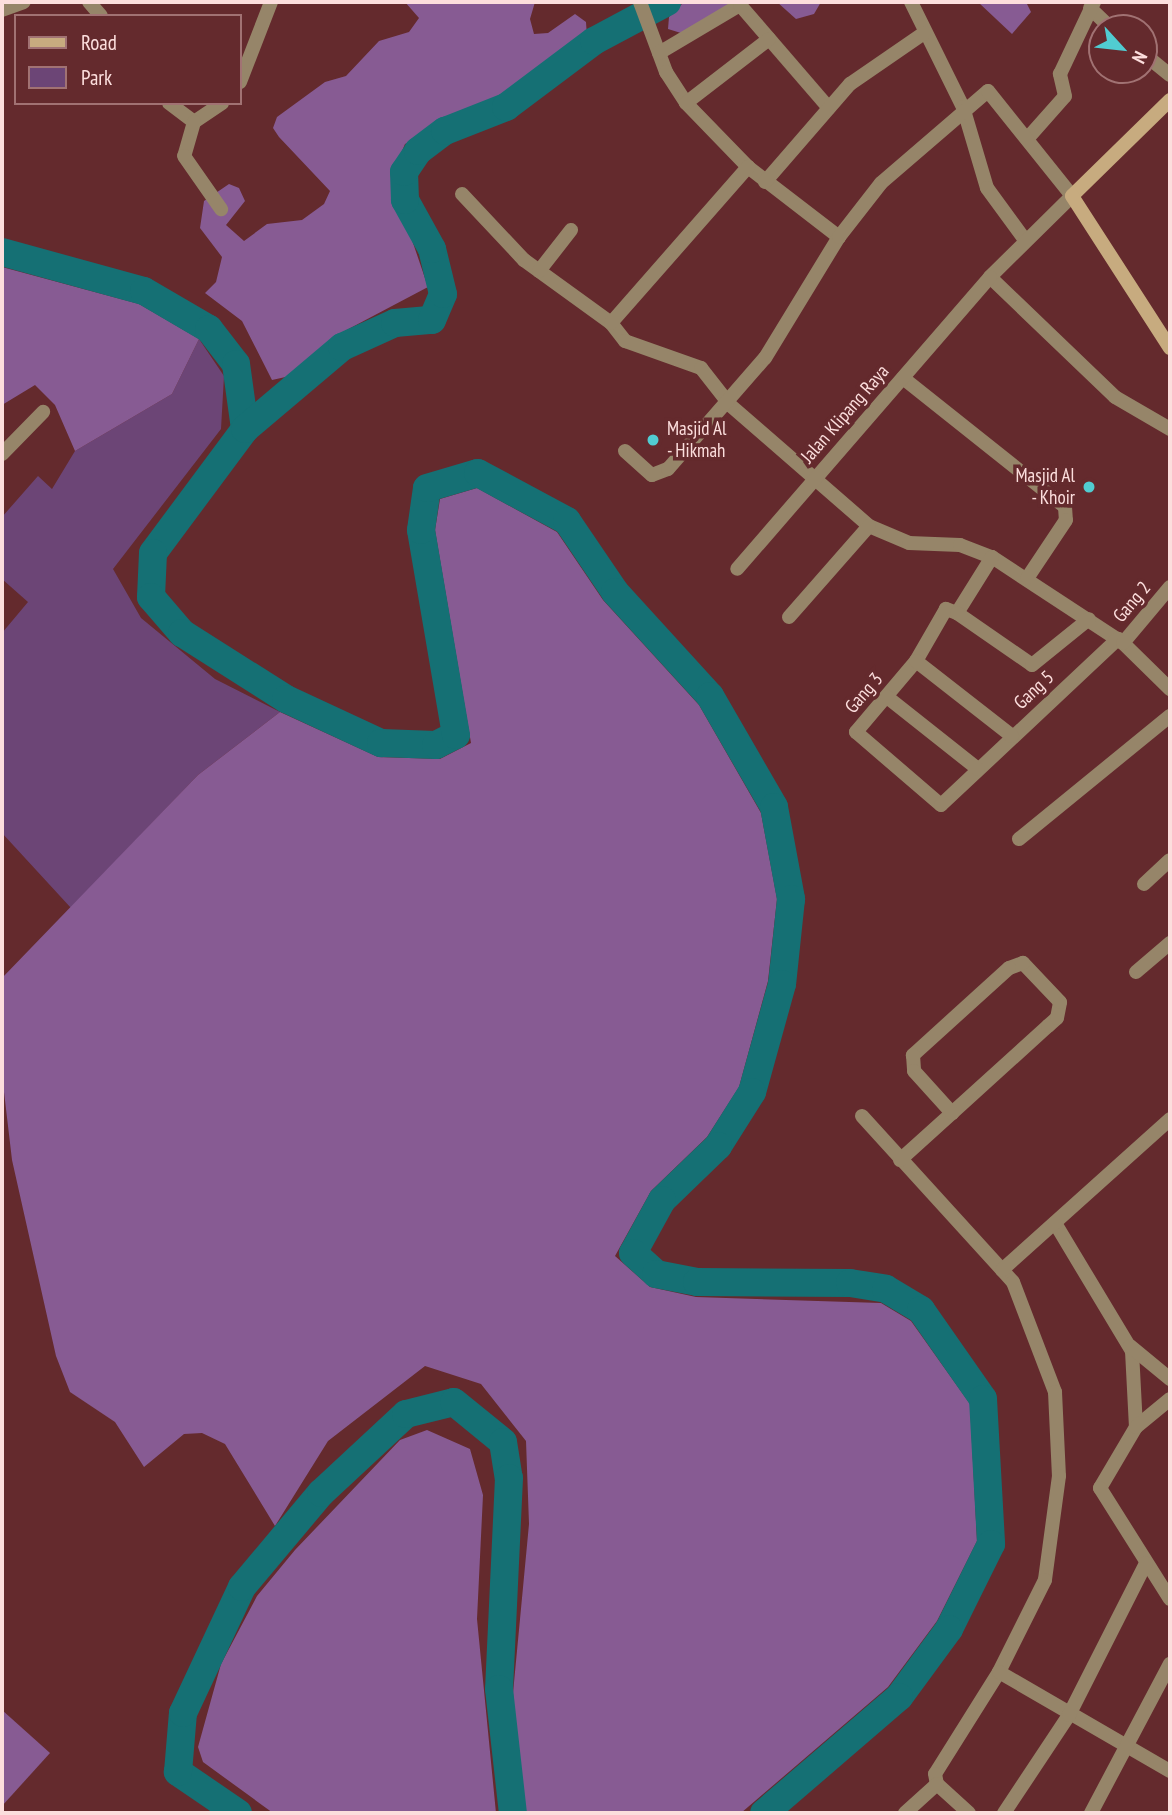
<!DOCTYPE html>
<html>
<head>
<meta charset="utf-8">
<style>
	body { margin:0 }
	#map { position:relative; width:1172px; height:1815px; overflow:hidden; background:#642a2d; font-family:"PT Sans Narrow",sans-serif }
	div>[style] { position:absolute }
	.green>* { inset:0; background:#6c4576 }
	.forest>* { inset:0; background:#875b93 }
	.river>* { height:28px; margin:-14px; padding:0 14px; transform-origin:14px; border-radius:14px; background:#157074 }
	.street>* { height:14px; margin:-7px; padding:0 7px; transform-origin:7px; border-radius:7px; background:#968569 }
	.secondary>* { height:14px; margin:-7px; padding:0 7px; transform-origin:7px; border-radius:7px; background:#c7ab7f }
	.dots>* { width:19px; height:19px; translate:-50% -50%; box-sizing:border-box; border:4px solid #642a2d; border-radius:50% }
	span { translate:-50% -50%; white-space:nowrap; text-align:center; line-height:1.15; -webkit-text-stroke:7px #642a2d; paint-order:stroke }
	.street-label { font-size:19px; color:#fcdedd }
	.poi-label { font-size:19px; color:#fcdedd }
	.left { translate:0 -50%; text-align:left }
	.right { translate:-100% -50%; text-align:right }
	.frame { position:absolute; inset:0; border:4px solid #fcdedd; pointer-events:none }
	.legend { position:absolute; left:14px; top:14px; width:228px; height:91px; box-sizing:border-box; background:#642a2d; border:2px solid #a17273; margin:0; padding:9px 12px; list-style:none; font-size:21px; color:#fcdedd }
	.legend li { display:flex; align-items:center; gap:14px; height:35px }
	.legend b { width:35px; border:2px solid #a17273 }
	.north { position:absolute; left:1088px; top:14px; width:70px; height:70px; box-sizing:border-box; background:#642a2d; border:2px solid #a17273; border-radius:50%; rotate:117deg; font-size:19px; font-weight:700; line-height:28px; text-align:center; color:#fcdedd }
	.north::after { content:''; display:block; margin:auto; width:24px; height:32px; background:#51ccd1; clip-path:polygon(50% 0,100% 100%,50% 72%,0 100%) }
</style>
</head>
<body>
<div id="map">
	<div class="green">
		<div style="clip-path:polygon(199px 339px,224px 376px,221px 429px,113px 569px,141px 618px,215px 679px,280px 712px,198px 775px,71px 908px,2px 833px,2px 633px,28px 602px,2px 579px,2px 517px,38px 476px,52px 489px,75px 451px,172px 394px)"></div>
	</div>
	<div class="forest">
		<div style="clip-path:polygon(405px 2px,535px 2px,530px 19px,534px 34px,548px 33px,575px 14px,586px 22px,587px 37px,512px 90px,405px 144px,396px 165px,397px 196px,428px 287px,339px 334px,290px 376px,272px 380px,242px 321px,205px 293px,216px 282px,222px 257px,200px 228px,204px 201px,229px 184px,239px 188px,245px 201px,226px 225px,244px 241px,267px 224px,302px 220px,324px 204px,330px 191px,279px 137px,273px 128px,277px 117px,325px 82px,346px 76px,379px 41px,409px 32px,419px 18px)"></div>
		<div style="clip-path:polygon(684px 2px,736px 2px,681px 33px,668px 29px,669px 17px)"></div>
		<div style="clip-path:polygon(777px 2px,821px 2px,814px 14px,796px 19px)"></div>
		<div style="clip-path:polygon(978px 2px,1026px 2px,1031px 12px,1012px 34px)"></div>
		<div style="clip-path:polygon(2px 267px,139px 304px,199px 339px,172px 394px,75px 451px,55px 405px,35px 385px,2px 405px)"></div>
		<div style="clip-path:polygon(477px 488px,557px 532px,603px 600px,699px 705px,761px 813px,777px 899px,768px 981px,739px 1087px,707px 1137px,651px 1191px,615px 1256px,650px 1287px,696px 1297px,881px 1303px,911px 1321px,970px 1404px,977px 1541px,937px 1621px,888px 1687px,741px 1813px,522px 1813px,513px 1693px,529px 1524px,526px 1441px,481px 1384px,425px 1366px,328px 1441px,275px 1526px,225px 1444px,202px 1433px,184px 1434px,144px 1467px,115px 1422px,70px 1392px,56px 1356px,12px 1160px,2px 1075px,2px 978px,198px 775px,280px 712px,378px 757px,440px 759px,471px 743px,435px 530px,440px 499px)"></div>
		<div style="clip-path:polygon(427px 1430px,470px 1449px,483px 1495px,477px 1619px,496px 1813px,273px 1813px,203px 1762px,198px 1747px,221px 1664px,257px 1596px,295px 1550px,400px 1440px)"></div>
		<div style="clip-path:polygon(2px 1710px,50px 1753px,2px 1806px)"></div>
	</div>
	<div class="river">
		<div style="left:2px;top:252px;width:147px;rotate:15.4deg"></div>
		<div style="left:144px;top:291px;width:75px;rotate:30.3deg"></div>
		<div style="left:209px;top:329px;width:44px;rotate:52.4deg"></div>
		<div style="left:236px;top:364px;width:66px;rotate:82.1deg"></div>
		<div style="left:245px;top:429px;width:154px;rotate:126.6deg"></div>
		<div style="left:153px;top:553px;width:44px;rotate:92.6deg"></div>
		<div style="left:151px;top:597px;width:48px;rotate:49.3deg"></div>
		<div style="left:182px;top:633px;width:123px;rotate:32.4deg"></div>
		<div style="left:286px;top:699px;width:105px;rotate:24.9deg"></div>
		<div style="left:381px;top:743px;width:55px;rotate:2.1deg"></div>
		<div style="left:436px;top:745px;width:22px;rotate:-27deg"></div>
		<div style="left:456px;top:735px;width:208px;rotate:-99.7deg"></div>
		<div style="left:421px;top:530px;width:42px;rotate:-81.9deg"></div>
		<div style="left:427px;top:488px;width:53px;rotate:-16.4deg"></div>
		<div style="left:478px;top:473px;width:101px;rotate:28.3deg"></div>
		<div style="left:567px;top:521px;width:86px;rotate:55.9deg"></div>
		<div style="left:615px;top:592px;width:141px;rotate:47.6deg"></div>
		<div style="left:710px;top:696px;width:128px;rotate:60deg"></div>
		<div style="left:774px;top:807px;width:94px;rotate:79.5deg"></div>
		<div style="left:791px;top:899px;width:85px;rotate:96deg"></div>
		<div style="left:782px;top:984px;width:112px;rotate:105.5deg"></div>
		<div style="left:752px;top:1092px;width:64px;rotate:122.2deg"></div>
		<div style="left:718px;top:1146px;width:78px;rotate:136deg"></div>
		<div style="left:662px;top:1200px;width:60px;rotate:118.7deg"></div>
		<div style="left:633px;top:1253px;width:31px;rotate:42deg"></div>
		<div style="left:656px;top:1274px;width:42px;rotate:11deg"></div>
		<div style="left:697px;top:1282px;width:153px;rotate:0.4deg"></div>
		<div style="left:850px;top:1283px;width:36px;rotate:9deg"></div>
		<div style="left:886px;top:1289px;width:41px;rotate:31deg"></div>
		<div style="left:921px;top:1310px;width:108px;rotate:55.1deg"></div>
		<div style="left:983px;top:1399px;width:145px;rotate:86.8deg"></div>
		<div style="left:991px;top:1544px;width:95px;rotate:116.3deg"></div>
		<div style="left:949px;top:1629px;width:84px;rotate:126.3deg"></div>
		<div style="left:899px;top:1697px;width:178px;rotate:139.3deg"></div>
		<div style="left:245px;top:429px;width:127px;rotate:-40.2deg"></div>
		<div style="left:342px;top:347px;width:58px;rotate:-24.4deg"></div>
		<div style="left:395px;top:323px;width:37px;rotate:-5deg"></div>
		<div style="left:432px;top:320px;width:28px;rotate:-67deg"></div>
		<div style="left:443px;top:294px;width:46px;rotate:-103.7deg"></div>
		<div style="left:432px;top:249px;width:56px;rotate:-118.9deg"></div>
		<div style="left:405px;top:200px;width:28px;rotate:-92deg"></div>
		<div style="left:404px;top:172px;width:25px;rotate:-56deg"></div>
		<div style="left:418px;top:151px;width:34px;rotate:-37deg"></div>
		<div style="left:445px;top:131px;width:66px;rotate:-21.5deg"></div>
		<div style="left:506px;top:107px;width:110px;rotate:-36.9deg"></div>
		<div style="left:594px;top:41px;width:83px;rotate:-28.1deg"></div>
		<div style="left:238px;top:1813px;width:73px;rotate:-145.7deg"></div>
		<div style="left:178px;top:1772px;width:59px;rotate:-85.2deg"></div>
		<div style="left:183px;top:1713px;width:139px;rotate:-64.9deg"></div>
		<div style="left:242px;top:1587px;width:123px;rotate:-50deg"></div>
		<div style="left:321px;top:1493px;width:116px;rotate:-42.9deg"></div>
		<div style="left:406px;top:1414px;width:49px;rotate:-14deg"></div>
		<div style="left:454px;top:1402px;width:63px;rotate:39.2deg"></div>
		<div style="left:503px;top:1442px;width:36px;rotate:81deg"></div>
		<div style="left:509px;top:1478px;width:211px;rotate:92.7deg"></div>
		<div style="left:499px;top:1689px;width:125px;rotate:83.6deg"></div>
	</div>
	<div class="street">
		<div style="left:89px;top:2px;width:18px;rotate:49deg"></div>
		<div style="left:640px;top:2px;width:75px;rotate:69.6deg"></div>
		<div style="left:666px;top:72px;width:37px;rotate:57deg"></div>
		<div style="left:686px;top:103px;width:89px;rotate:45.9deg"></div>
		<div style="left:748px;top:167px;width:115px;rotate:37.6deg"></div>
		<div style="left:911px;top:2px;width:117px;rotate:63.7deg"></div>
		<div style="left:963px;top:107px;width:84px;rotate:73.5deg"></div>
		<div style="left:987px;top:188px;width:64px;rotate:53.8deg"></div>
		<div style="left:1090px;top:8px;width:29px;rotate:44deg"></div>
		<div style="left:2px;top:10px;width:23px;rotate:-20deg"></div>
		<div style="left:659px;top:53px;width:94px;rotate:-30.7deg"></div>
		<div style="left:740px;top:5px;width:136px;rotate:49.2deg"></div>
		<div style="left:1144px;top:54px;width:33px;rotate:39deg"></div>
		<div style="left:240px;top:82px;width:86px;rotate:-68.8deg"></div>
		<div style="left:169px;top:103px;width:31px;rotate:37deg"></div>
		<div style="left:194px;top:122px;width:34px;rotate:-34deg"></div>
		<div style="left:686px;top:103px;width:105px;rotate:-37.6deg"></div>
		<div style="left:194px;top:122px;width:35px;rotate:106deg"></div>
		<div style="left:184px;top:156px;width:65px;rotate:55.1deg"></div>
		<div style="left:1027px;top:139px;width:57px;rotate:-48.5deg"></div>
		<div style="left:1065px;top:96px;width:23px;rotate:-103deg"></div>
		<div style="left:1060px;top:74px;width:80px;rotate:-64.7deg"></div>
		<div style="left:765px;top:182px;width:130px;rotate:-49.1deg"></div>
		<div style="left:850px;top:84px;width:90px;rotate:-34.6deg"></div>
		<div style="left:462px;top:194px;width:91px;rotate:46.8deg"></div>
		<div style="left:524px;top:260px;width:107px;rotate:35.9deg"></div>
		<div style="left:611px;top:323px;width:23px;rotate:52deg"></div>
		<div style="left:625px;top:341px;width:81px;rotate:19.6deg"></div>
		<div style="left:701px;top:368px;width:47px;rotate:51.9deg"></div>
		<div style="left:730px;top:405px;width:184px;rotate:41deg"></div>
		<div style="left:869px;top:526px;width:43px;rotate:23deg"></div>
		<div style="left:909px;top:543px;width:51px;rotate:2.2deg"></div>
		<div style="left:960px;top:545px;width:34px;rotate:21deg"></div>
		<div style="left:992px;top:557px;width:157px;rotate:33.3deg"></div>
		<div style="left:1123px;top:643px;width:66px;rotate:44.4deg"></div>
		<div style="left:539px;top:271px;width:52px;rotate:-52deg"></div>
		<div style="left:990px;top:277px;width:173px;rotate:43.8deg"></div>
		<div style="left:1115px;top:397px;width:64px;rotate:30.2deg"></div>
		<div style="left:611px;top:323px;width:208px;rotate:-48.7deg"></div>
		<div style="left:903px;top:378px;width:207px;rotate:38.5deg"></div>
		<div style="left:1065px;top:507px;width:13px;rotate:86deg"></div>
		<div style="left:1066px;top:520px;width:69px;rotate:123.7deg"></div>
		<div style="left:625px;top:451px;width:36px;rotate:42deg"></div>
		<div style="left:652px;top:475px;width:17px;rotate:-21deg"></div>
		<div style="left:668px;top:469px;width:147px;rotate:-48.9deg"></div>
		<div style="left:765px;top:358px;width:142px;rotate:-58.6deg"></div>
		<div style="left:839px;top:237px;width:68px;rotate:-52.1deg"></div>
		<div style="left:881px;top:183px;width:141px;rotate:-40.7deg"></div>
		<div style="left:988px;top:91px;width:134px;rotate:51.3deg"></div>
		<div style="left:1072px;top:196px;width:115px;rotate:135.4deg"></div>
		<div style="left:990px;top:277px;width:386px;rotate:130.9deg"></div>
		<div style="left:2px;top:454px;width:59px;rotate:-45.7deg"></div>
		<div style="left:992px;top:557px;width:66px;rotate:122deg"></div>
		<div style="left:957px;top:613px;width:12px;rotate:-160deg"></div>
		<div style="left:946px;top:609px;width:60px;rotate:120deg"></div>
		<div style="left:916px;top:661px;width:93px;rotate:130.2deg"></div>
		<div style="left:856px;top:732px;width:112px;rotate:40.7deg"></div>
		<div style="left:941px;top:805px;width:243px;rotate:-43.2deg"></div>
		<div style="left:957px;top:613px;width:91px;rotate:34.7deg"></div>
		<div style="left:1032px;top:665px;width:73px;rotate:-38.9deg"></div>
		<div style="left:789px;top:617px;width:121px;rotate:-48.7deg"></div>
		<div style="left:1123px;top:643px;width:73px;rotate:-50deg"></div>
		<div style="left:916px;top:661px;width:122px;rotate:38deg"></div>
		<div style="left:887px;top:697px;width:116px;rotate:38.4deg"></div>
		<div style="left:1019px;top:839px;width:195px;rotate:-39.2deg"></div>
		<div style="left:1144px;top:884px;width:35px;rotate:-43deg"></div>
		<div style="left:1136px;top:972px;width:45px;rotate:-40.5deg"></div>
		<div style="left:862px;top:1116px;width:224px;rotate:47.7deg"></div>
		<div style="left:1013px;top:1282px;width:118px;rotate:69.1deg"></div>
		<div style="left:1055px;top:1392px;width:84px;rotate:87.3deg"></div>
		<div style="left:1059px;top:1476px;width:105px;rotate:97.7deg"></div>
		<div style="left:1045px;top:1580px;width:103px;rotate:116.6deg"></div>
		<div style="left:999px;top:1672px;width:120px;rotate:122.1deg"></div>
		<div style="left:935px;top:1774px;width:10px;rotate:79deg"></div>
		<div style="left:937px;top:1784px;width:43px;rotate:42.2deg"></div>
		<div style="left:900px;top:1160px;width:70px;rotate:-42.1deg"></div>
		<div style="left:952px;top:1113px;width:130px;rotate:-42.2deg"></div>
		<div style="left:1048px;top:1026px;width:12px;rotate:-42deg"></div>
		<div style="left:1057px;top:1018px;width:16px;rotate:-79deg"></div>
		<div style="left:1060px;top:1002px;width:54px;rotate:-133.5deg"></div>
		<div style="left:1023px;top:963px;width:15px;rotate:160deg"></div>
		<div style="left:1009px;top:968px;width:130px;rotate:137.8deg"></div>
		<div style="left:913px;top:1055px;width:16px;rotate:86deg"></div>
		<div style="left:914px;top:1071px;width:57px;rotate:47.9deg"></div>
		<div style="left:1055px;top:1223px;width:149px;rotate:59deg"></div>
		<div style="left:1132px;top:1351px;width:76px;rotate:87deg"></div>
		<div style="left:1136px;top:1427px;width:71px;rotate:120.5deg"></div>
		<div style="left:1100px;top:1488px;width:131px;rotate:57.8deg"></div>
		<div style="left:1002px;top:1270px;width:226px;rotate:-41.9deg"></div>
		<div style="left:1130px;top:1346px;width:52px;rotate:39.5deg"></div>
		<div style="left:1136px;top:1427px;width:44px;rotate:-39.5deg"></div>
		<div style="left:999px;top:1672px;width:198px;rotate:30.1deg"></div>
		<div style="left:905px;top:1813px;width:43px;rotate:-42.2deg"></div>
		<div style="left:1004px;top:1813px;width:118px;rotate:-56.4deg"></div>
		<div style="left:1069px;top:1715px;width:170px;rotate:-63.1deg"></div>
		<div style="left:1091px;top:1813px;width:169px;rotate:-62.1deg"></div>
	</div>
	<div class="secondary">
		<div style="left:1170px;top:100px;width:137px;rotate:135.6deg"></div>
		<div style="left:1072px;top:196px;width:181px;rotate:57.2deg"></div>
	</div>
	<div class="dots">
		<div style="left:653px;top:440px;background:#51ccd1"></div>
		<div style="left:1089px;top:487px;background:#51ccd1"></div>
	</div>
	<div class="street-label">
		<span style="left:845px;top:414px;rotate:-49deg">Jalan Klipang Raya</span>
		<span style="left:1132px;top:602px;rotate:-50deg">Gang 2</span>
		<span style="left:1034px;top:690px;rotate:-43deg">Gang 5</span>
		<span style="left:864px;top:693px;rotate:-49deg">Gang 3</span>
	</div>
	<div class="poi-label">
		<span class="left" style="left:667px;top:440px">Masjid Al<br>- Hikmah</span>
		<span class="right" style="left:1075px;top:487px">Masjid Al<br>- Khoir</span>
	</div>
	<div class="frame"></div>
	<ul class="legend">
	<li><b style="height:9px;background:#c7ab7f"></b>Road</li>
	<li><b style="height:19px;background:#6c4576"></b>Park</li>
	</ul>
	<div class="north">N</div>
</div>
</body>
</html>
